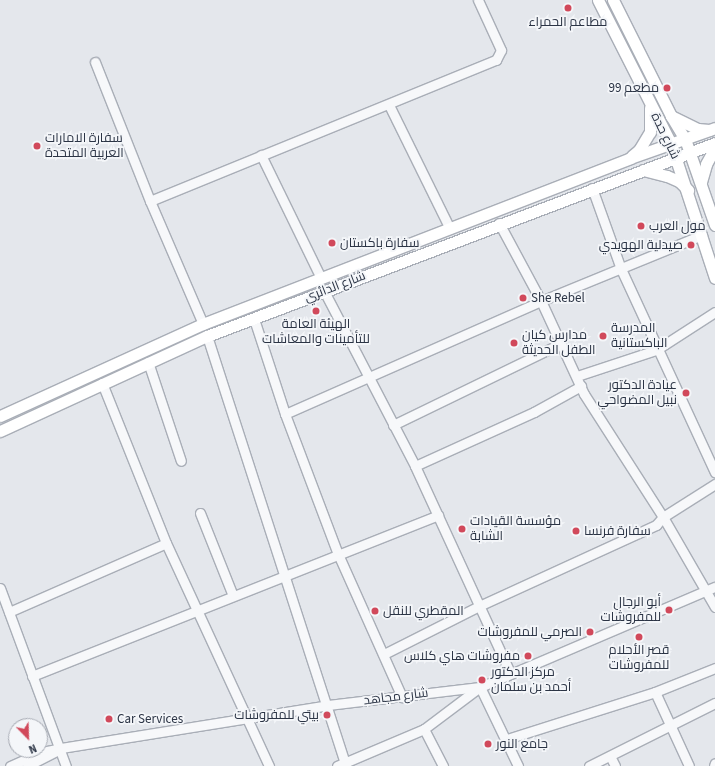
<!DOCTYPE html>
<html>
<head>
<meta charset="utf-8">
<style>
	body { margin:0 }
	#map { position:relative; width:715px; height:766px; overflow:hidden; background:#e4e7ec; font-family:"Source Sans 3",Cairo,sans-serif }
	div>[style] { position:absolute }
	.roads { filter:drop-shadow(1px 0 #a9aeb7) drop-shadow(-1px 0 #a9aeb7) drop-shadow(0 1px #a9aeb7) drop-shadow(0 -1px #a9aeb7) }
	.minor>* { height:9px; margin:-4.5px; padding:0 4.5px; transform-origin:4.5px; border-radius:4.5px; background:#f7f8fa }
	.major>* { height:11px; margin:-5.5px; padding:0 5.5px; transform-origin:5.5px; border-radius:5.5px; background:#fff }
	.dots>* { width:11px; height:11px; translate:-50% -50%; box-sizing:border-box; border:2px solid #f4f6f9; border-radius:50% }
	span { translate:-50% -50%; white-space:nowrap; text-align:center; line-height:1.15; -webkit-text-stroke:3.5px #f4f6f9; paint-order:stroke }
	.poi-label { font-size:13px; color:#2b3445 }
	.right { translate:-100% -50%; text-align:right }
	.left { translate:0 -50%; text-align:left }
	.street-label { font-size:13px; color:#2b3445 }
	.north { position:absolute; left:8px; top:718px; width:40px; height:40px; box-sizing:border-box; background:#f4f6f9; border:1px solid #a4a8b1; border-radius:50%; rotate:157deg; font-size:11px; font-weight:700; line-height:16px; text-align:center; color:#2b3445 }
	.north::after { content:''; display:block; margin:auto; width:14px; height:18px; background:#d1495b; clip-path:polygon(50% 0,100% 100%,50% 72%,0 100%) }
</style>
</head>
<body>
<div id="map">
	<div class="roads">
		<div class="minor">
			<div style="left:95px;top:62px;width:149px;rotate:68.4deg"></div>
			<div style="left:150px;top:201px;width:134px;rotate:66.7deg"></div>
			<div style="left:389px;top:105px;width:138px;rotate:63.8deg"></div>
			<div style="left:261px;top:155px;width:137px;rotate:64deg"></div>
			<div style="left:592px;top:188px;width:86px;rotate:70.3deg"></div>
			<div style="left:621px;top:269px;width:224px;rotate:65.2deg"></div>
			<div style="left:150px;top:201px;width:374px;rotate:-22.2deg"></div>
			<div style="left:496px;top:60px;width:11px;rotate:-63deg"></div>
			<div style="left:501px;top:50px;width:55px;rotate:-114.7deg"></div>
			<div style="left:499px;top:223px;width:89px;rotate:61.7deg"></div>
			<div style="left:541px;top:301px;width:102px;rotate:65.2deg"></div>
			<div style="left:584px;top:394px;width:146px;rotate:57.3deg"></div>
			<div style="left:663px;top:517px;width:104px;rotate:60deg"></div>
			<div style="left:324px;top:291px;width:197px;rotate:62.5deg"></div>
			<div style="left:415px;top:466px;width:228px;rotate:65.3deg"></div>
			<div style="left:254px;top:319px;width:100px;rotate:71.9deg"></div>
			<div style="left:285px;top:414px;width:150px;rotate:69.3deg"></div>
			<div style="left:338px;top:554px;width:157px;rotate:65.9deg"></div>
			<div style="left:207px;top:336px;width:452px;rotate:72.1deg"></div>
			<div style="left:148px;top:362px;width:104px;rotate:71.6deg"></div>
			<div style="left:577px;top:376px;width:83px;rotate:-18.2deg"></div>
			<div style="left:656px;top:350px;width:70px;rotate:-32.8deg"></div>
			<div style="left:102px;top:383px;width:172px;rotate:68.2deg"></div>
			<div style="left:166px;top:543px;width:246px;rotate:65.2deg"></div>
			<div style="left:285px;top:414px;width:280px;rotate:-23.8deg"></div>
			<div style="left:541px;top:301px;width:174px;rotate:-22.3deg"></div>
			<div style="left:393px;top:425px;width:186px;rotate:-25.9deg"></div>
			<div style="left:415px;top:466px;width:131px;rotate:-24.4deg"></div>
			<div style="left:534px;top:412px;width:54px;rotate:-29deg"></div>
			<div style="left:200px;top:513px;width:89px;rotate:68.3deg"></div>
			<div style="left:0;top:588px;width:190px;rotate:69.7deg"></div>
			<div style="left:9px;top:612px;width:171px;rotate:-23.7deg"></div>
			<div style="left:384px;top:654px;width:106px;rotate:-26.8deg"></div>
			<div style="left:479px;top:606px;width:195px;rotate:-24.6deg"></div>
			<div style="left:656px;top:525px;width:11px;rotate:-49deg"></div>
			<div style="left:663px;top:517px;width:62px;rotate:-32.4deg"></div>
			<div style="left:32px;top:676px;width:437px;rotate:-21.6deg"></div>
			<div style="left:655px;top:692px;width:81px;rotate:65.3deg"></div>
			<div style="left:424px;top:729px;width:42px;rotate:62.8deg"></div>
			<div style="left:507px;top:739px;width:155px;rotate:-17.6deg"></div>
			<div style="left:655px;top:692px;width:65px;rotate:-21.8deg"></div>
			<div style="left:610px;top:756px;width:11px;rotate:63deg"></div>
			<div style="left:10px;top:766px;width:35px;rotate:-24deg"></div>
			<div style="left:42px;top:752px;width:19px;rotate:-12deg"></div>
			<div style="left:61px;top:748px;width:270px;rotate:-9.1deg"></div>
			<div style="left:328px;top:705px;width:153px;rotate:-6.8deg"></div>
			<div style="left:480px;top:687px;width:255px;rotate:-23.1deg"></div>
			<div style="left:27px;top:766px;width:33px;rotate:-27deg"></div>
			<div style="left:337px;top:766px;width:95px;rotate:-23deg"></div>
			<div style="left:424px;top:729px;width:70px;rotate:-36.9deg"></div>
			<div style="left:480px;top:687px;width:88px;rotate:64.3deg"></div>
			<div style="left:589px;top:766px;width:141px;rotate:-26.6deg"></div>
			<div style="left:714px;top:766px;width:3px;rotate:-72deg"></div>
		</div>
		<div class="major">
			<div style="left:598px;top:0;width:161px;rotate:63.1deg"></div>
			<div style="left:671px;top:144px;width:141px;rotate:71.8deg"></div>
			<div style="left:613px;top:0;width:130px;rotate:63.4deg"></div>
			<div style="left:671px;top:116px;width:27px;rotate:59deg"></div>
			<div style="left:685px;top:139px;width:91px;rotate:70.8deg"></div>
			<div style="left:671px;top:116px;width:30px;rotate:26deg"></div>
			<div style="left:698px;top:129px;width:11px;rotate:5deg"></div>
			<div style="left:632px;top:156px;width:9px;rotate:-41deg"></div>
			<div style="left:639px;top:150px;width:21px;rotate:-59deg"></div>
			<div style="left:650px;top:132px;width:24px;rotate:-90deg"></div>
			<div style="left:643px;top:170px;width:25px;rotate:14deg"></div>
			<div style="left:667px;top:176px;width:13px;rotate:23deg"></div>
			<div style="left:679px;top:181px;width:13px;rotate:45deg"></div>
			<div style="left:701px;top:182px;width:19px;rotate:-74deg"></div>
			<div style="left:706px;top:164px;width:18px;rotate:-61deg"></div>
			<div style="left:0;top:416px;width:223px;rotate:-24.4deg"></div>
			<div style="left:203px;top:324px;width:458px;rotate:-21.2deg"></div>
			<div style="left:630px;top:158px;width:90px;rotate:-19.4deg"></div>
			<div style="left:0;top:431px;width:228px;rotate:-24.7deg"></div>
			<div style="left:207px;top:336px;width:543px;rotate:-20.8deg"></div>
		</div>
	</div>
	<div class="dots">
		<div style="left:568px;top:8px;background:#d1495b"></div>
		<div style="left:667px;top:88px;background:#d1495b"></div>
		<div style="left:37px;top:146px;background:#d1495b"></div>
		<div style="left:641px;top:226px;background:#d1495b"></div>
		<div style="left:332px;top:243px;background:#d1495b"></div>
		<div style="left:691px;top:245px;background:#d1495b"></div>
		<div style="left:523px;top:298px;background:#d1495b"></div>
		<div style="left:316px;top:311px;background:#d1495b"></div>
		<div style="left:603px;top:336px;background:#d1495b"></div>
		<div style="left:514px;top:343px;background:#d1495b"></div>
		<div style="left:686px;top:393px;background:#d1495b"></div>
		<div style="left:462px;top:529px;background:#d1495b"></div>
		<div style="left:576px;top:531px;background:#d1495b"></div>
		<div style="left:669px;top:610px;background:#d1495b"></div>
		<div style="left:375px;top:611px;background:#d1495b"></div>
		<div style="left:590px;top:632px;background:#d1495b"></div>
		<div style="left:639px;top:637px;background:#d1495b"></div>
		<div style="left:528px;top:656px;background:#d1495b"></div>
		<div style="left:482px;top:680px;background:#d1495b"></div>
		<div style="left:327px;top:715px;background:#d1495b"></div>
		<div style="left:109px;top:719px;background:#d1495b"></div>
		<div style="left:488px;top:744px;background:#d1495b"></div>
	</div>
	<div class="poi-label">
		<span style="left:568px;top:22px">مطاعم الحمراء</span>
		<span class="right" style="left:659px;top:88px">مطعم 99</span>
		<span class="left" style="left:45px;top:146px">سفارة الامارات<br>العربية المتحدة</span>
		<span class="left" style="left:649px;top:226px">مول العرب</span>
		<span class="left" style="left:340px;top:243px">سفارة باكستان</span>
		<span class="right" style="left:683px;top:245px">صيدلية الهويدي</span>
		<span class="left" style="left:531px;top:298px">She Rebel</span>
		<span style="left:316px;top:332px">الهيئة العامة<br>للتأمينات والمعاشات</span>
		<span class="left" style="left:611px;top:336px">المدرسة<br>الباكستانية</span>
		<span class="left" style="left:522px;top:343px">مدارس كيان<br>الطفل الحديثة</span>
		<span class="right" style="left:677px;top:393px">عيادة الدكتور<br>نبيل المضواحي</span>
		<span class="left" style="left:470px;top:529px">مؤسسة القيادات<br>الشابة</span>
		<span class="left" style="left:584px;top:531px">سفارة فرنسا</span>
		<span class="right" style="left:661px;top:610px">أبو الرجال<br>للمفروشات</span>
		<span class="left" style="left:383px;top:611px">المقطري للنقل</span>
		<span class="right" style="left:582px;top:632px">الصرمي للمفروشات</span>
		<span style="left:639px;top:658px">قصر الأحلام<br>للمفروشات</span>
		<span class="right" style="left:520px;top:656px">مفروشات هاي كلاس</span>
		<span class="left" style="left:491px;top:680px">مركز الدكتور<br>أحمد بن سلمان</span>
		<span class="right" style="left:319px;top:715px">بيتي للمفروشات</span>
		<span class="left" style="left:117px;top:719px">Car Services</span>
		<span class="left" style="left:496px;top:744px">جامع النور</span>
	</div>
	<div class="street-label">
		<span style="left:665px;top:136px;rotate:64deg">شارع حدة</span>
		<span style="left:335px;top:287px;rotate:-21deg">شارع الدائري</span>
		<span style="left:396px;top:697px;rotate:-7deg">شارع مجاهد</span>
	</div>
	<div class="north">N</div>
</div>
</body>
</html>
